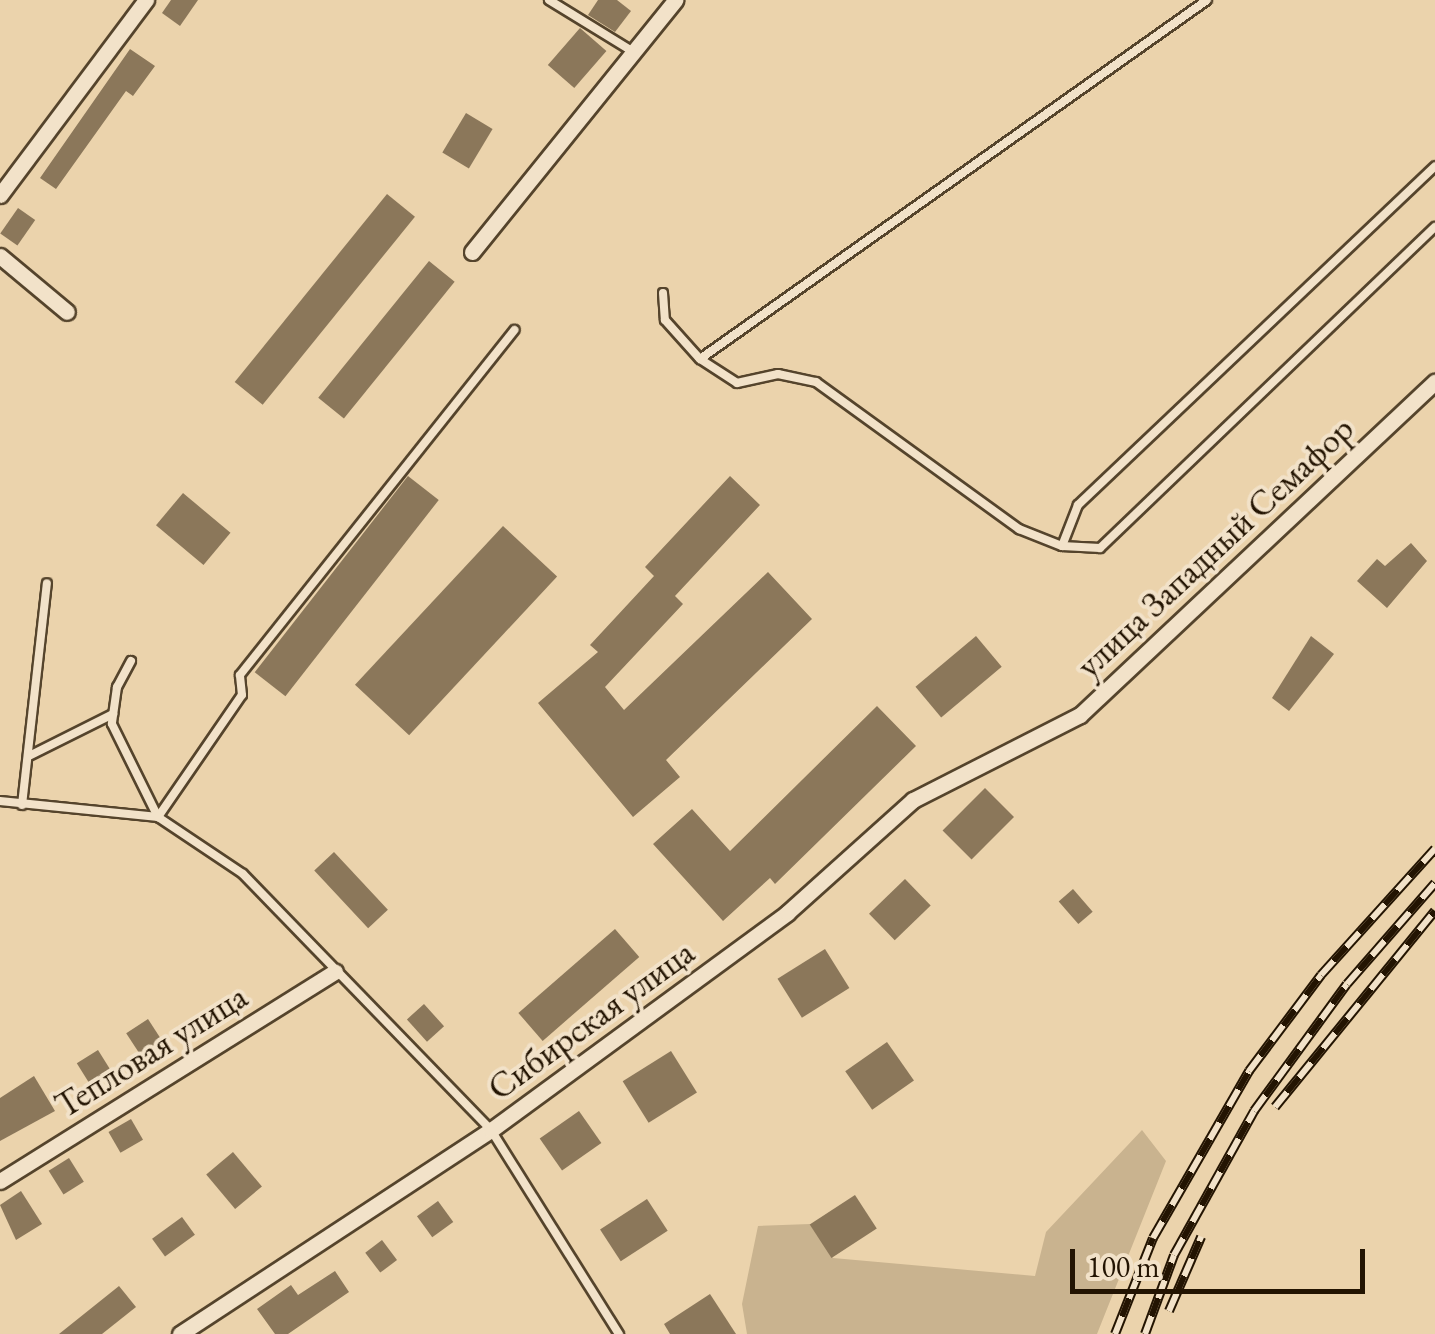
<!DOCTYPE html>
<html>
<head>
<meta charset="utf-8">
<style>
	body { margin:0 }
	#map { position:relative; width:1435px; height:1334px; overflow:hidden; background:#ebd3ac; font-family:"EB Garamond",serif }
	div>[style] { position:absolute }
	.green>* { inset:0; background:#c9b38f }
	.building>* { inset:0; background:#8b775a; transform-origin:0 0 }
	.roads { filter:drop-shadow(2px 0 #55442c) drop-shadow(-2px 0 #55442c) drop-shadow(0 2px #55442c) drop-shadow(0 -2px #55442c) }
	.lane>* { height:8px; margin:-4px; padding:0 4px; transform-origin:4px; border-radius:4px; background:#f2e2c9 }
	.street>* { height:15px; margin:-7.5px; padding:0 7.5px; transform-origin:7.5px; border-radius:7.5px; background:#f2e2c9 }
	.rail>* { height:10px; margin-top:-5px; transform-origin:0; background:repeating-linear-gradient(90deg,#f2e2c9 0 19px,#231402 0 38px); box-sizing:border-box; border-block:2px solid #231402 }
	span { translate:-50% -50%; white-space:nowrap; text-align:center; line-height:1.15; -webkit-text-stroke:8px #f2e2c9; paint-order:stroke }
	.street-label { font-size:35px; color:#231402 }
	.scale { position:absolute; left:1070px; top:1249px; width:295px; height:45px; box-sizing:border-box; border:5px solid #231402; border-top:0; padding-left:12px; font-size:30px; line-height:35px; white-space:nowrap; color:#231402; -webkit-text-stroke:8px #f2e2c9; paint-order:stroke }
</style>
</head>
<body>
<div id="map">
	<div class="green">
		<div style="clip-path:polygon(1142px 1130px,1166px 1161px,1097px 1334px,747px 1334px,742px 1304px,758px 1226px,810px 1224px,833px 1258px,1035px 1276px,1046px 1232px)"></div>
	</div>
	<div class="building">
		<div style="clip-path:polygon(171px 0,198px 0,180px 26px,162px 13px)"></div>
		<div style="clip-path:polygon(598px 0,617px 0,631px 11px,615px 32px,588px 15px)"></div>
		<div style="left:580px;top:28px;width:35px;height:49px;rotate:41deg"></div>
		<div style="clip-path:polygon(130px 49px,155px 66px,133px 96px,126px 91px,56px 189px,40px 178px)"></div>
		<div style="left:466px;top:113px;width:31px;height:46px;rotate:31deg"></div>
		<div style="left:387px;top:194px;width:36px;height:242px;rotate:39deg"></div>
		<div style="left:18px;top:208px;width:21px;height:31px;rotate:35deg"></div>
		<div style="left:429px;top:261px;width:33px;height:176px;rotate:39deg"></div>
		<div style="left:408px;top:476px;width:39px;height:249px;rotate:38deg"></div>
		<div style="clip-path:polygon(730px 476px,760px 505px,675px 596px,683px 604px,605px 687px,624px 710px,768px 572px,812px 619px,666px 760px,680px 777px,633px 817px,538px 703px,598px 652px,590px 645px,654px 576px,645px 567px)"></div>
		<div style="left:183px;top:493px;width:62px;height:42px;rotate:40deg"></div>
		<div style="left:503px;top:526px;width:74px;height:217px;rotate:43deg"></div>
		<div style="clip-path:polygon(1411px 543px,1427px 561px,1387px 608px,1357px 581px,1377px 559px,1385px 566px)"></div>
		<div style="left:976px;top:636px;width:40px;height:79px;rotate:50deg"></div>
		<div style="clip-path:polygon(1311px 636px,1334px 654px,1289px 711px,1272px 698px)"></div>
		<div style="clip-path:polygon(877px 706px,916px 746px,775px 884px,770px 878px,723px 921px,653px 844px,692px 809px,730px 851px)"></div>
		<div style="left:985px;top:788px;width:41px;height:60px;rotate:45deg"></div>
		<div style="left:334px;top:852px;width:79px;height:27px;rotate:47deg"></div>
		<div style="left:905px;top:879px;width:37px;height:50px;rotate:46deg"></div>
		<div style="left:1073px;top:889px;width:30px;height:19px;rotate:49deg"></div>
		<div style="left:615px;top:929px;width:37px;height:128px;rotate:49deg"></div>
		<div style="left:825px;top:949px;width:46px;height:56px;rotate:58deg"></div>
		<div style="left:424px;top:1004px;width:30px;height:23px;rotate:48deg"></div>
		<div style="left:148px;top:1019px;width:30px;height:26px;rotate:57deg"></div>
		<div style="left:887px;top:1042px;width:47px;height:51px;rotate:55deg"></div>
		<div style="left:98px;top:1050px;width:26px;height:25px;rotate:58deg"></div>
		<div style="left:671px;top:1051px;width:49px;height:57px;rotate:58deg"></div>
		<div style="clip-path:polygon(34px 1076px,55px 1111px,0 1141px,0 1098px)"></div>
		<div style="left:579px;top:1111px;width:39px;height:48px;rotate:55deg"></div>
		<div style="left:131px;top:1119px;width:24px;height:26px;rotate:60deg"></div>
		<div style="left:233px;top:1152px;width:45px;height:35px;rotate:50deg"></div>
		<div style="left:69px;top:1158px;width:28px;height:24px;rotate:58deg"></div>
		<div style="clip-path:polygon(21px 1191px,42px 1224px,16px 1240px,0 1205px)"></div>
		<div style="left:855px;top:1195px;width:40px;height:54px;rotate:57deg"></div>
		<div style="left:647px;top:1199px;width:38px;height:56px;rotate:57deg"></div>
		<div style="left:438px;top:1201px;width:26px;height:26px;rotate:54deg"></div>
		<div style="left:182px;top:1217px;width:22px;height:37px;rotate:54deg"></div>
		<div style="left:382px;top:1240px;width:25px;height:21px;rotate:53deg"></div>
		<div style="clip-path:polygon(335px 1271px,349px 1292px,288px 1334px,275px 1334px,257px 1309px,291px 1285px,298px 1295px)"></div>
		<div style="clip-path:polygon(119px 1286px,136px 1307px,102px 1334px,59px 1334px)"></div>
		<div style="clip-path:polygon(710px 1294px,736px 1334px,670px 1334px,664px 1324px)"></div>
	</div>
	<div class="roads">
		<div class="lane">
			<div style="left:549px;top:0;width:101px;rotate:31.6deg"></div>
			<div style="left:663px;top:293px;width:27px;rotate:86deg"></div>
			<div style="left:665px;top:320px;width:52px;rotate:48.1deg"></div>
			<div style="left:700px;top:359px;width:44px;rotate:33deg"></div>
			<div style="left:737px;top:383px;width:42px;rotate:-12.4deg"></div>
			<div style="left:778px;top:374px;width:39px;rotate:12deg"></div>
			<div style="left:816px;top:382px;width:251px;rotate:35.9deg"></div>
			<div style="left:1019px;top:529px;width:46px;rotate:21.6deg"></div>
			<div style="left:1062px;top:546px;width:38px;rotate:3deg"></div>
			<div style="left:1100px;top:548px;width:464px;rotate:-43.8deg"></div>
			<div style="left:700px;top:359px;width:621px;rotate:-35.3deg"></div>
			<div style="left:1062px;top:546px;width:44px;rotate:-68.7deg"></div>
			<div style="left:1078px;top:505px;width:492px;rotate:-43.5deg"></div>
			<div style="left:131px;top:661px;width:30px;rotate:118deg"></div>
			<div style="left:117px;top:687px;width:37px;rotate:98deg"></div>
			<div style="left:112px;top:724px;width:104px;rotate:63.7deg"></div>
			<div style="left:158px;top:817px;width:148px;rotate:-55.5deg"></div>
			<div style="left:242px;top:695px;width:20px;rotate:-96deg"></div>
			<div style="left:240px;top:675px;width:441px;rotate:-51.5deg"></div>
			<div style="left:31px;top:755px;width:92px;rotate:-26.6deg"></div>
			<div style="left:0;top:801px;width:159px;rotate:5.8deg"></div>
			<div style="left:158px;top:817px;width:102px;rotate:33.8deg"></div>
			<div style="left:243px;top:874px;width:356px;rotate:45.9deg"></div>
			<div style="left:491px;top:1130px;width:241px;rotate:57.9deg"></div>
			<div style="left:22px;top:805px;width:223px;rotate:-83.6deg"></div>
		</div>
		<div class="street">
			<div style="left:0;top:195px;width:244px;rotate:-53.2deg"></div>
			<div style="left:472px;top:252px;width:324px;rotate:-51.1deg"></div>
			<div style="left:0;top:256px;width:87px;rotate:39.9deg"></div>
			<div style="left:0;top:1181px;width:395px;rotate:-32deg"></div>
			<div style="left:180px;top:1334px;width:372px;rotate:-33.3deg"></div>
			<div style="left:491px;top:1130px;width:367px;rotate:-36.2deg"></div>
			<div style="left:787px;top:913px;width:169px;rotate:-41.9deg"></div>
			<div style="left:913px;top:800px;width:187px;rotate:-27deg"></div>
			<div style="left:1080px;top:715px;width:487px;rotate:-43.2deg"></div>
		</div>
	</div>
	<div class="rail">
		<div style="left:1275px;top:1107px;width:253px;rotate:-50.8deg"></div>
		<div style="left:1169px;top:1311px;width:81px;rotate:-66.6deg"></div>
		<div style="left:1115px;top:1334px;width:103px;rotate:-68.4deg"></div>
		<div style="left:1153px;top:1238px;width:193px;rotate:-60.1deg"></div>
		<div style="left:1249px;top:1071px;width:120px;rotate:-53.1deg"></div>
		<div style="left:1321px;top:975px;width:170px;rotate:-47.9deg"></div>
		<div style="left:1145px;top:1334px;width:84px;rotate:-69.8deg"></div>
		<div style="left:1174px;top:1255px;width:165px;rotate:-60.9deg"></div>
		<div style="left:1254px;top:1111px;width:157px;rotate:-53.8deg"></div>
		<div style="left:1347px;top:984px;width:134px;rotate:-48.9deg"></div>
	</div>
	<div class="street-label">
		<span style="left:1215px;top:547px;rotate:-43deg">улица Западный Семафор</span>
		<span style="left:591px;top:1020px;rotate:-36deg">Сибирская улица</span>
		<span style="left:151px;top:1051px;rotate:-32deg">Тепловая улица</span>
	</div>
	<div class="scale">100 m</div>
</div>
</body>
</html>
